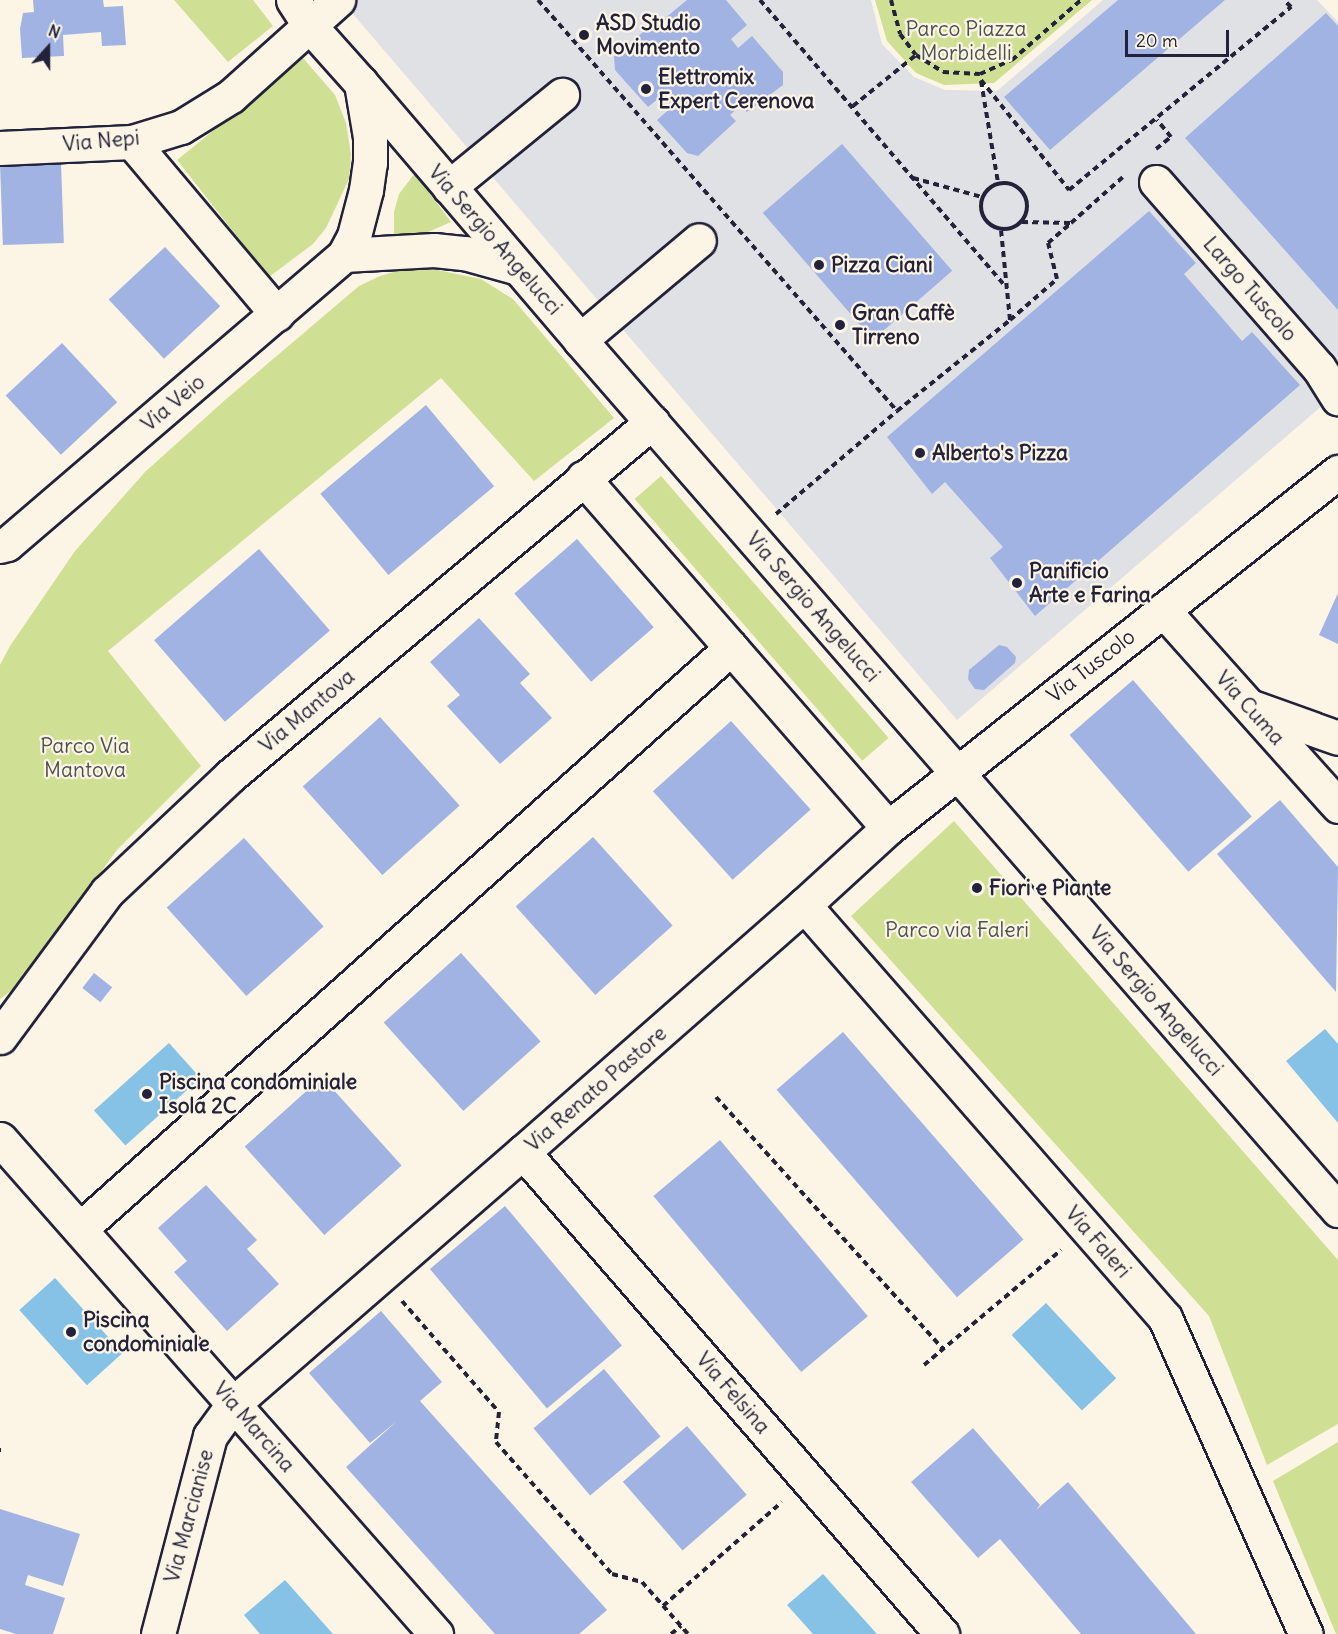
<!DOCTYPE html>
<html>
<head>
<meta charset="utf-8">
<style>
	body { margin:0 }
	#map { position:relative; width:1338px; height:1634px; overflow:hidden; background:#fcf5e5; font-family:Delius,sans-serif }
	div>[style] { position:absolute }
	.built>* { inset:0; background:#e0e1e4 }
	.green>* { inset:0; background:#cfe094; transform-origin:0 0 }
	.water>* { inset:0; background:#85c2e5; transform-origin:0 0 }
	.building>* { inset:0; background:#a0b3e2; transform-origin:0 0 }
	.path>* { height:4px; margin-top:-2px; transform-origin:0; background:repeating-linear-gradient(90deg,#22223b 0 6px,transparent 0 10.5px) }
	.path>.ring { margin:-2px; padding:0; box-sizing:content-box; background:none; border:4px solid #22223b; border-radius:50% }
	.roads { filter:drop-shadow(2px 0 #22223b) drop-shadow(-2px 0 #22223b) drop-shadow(0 2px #22223b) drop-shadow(0 -2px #22223b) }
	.minor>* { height:33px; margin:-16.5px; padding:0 16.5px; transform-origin:16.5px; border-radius:16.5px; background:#fcf5e5 }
	.dots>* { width:16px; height:16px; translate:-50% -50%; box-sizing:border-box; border:3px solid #fcf5e5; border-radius:50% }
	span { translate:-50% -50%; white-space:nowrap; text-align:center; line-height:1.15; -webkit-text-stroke:4.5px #fcf5e5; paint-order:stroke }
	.poi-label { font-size:21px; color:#22223b; font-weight:700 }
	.left { translate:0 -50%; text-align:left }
	.park-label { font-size:21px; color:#4d5251 }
	.street-label { font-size:21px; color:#22223b }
	.north { position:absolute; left:18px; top:18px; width:60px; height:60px; -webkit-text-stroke:4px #fcf5e5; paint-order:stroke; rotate:21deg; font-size:16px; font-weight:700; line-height:24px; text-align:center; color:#22223b }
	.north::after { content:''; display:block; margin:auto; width:21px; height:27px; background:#22223b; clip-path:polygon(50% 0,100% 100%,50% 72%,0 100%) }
	.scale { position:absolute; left:1125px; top:30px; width:104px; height:27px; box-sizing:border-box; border:3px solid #22223b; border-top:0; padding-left:8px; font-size:18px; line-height:21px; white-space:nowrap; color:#22223b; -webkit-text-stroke:4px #fcf5e5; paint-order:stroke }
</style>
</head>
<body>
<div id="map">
	<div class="built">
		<div style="clip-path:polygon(341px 0,871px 0,882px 44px,914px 77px,945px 90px,997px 91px,1103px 0,1317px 0,1338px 22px,1338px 392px,957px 720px)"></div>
	</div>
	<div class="green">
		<div style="clip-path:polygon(174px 0,253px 0,273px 26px,228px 62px)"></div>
		<div style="clip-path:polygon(875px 0,1092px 0,994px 83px,944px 85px,916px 73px,887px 41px)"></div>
		<div style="clip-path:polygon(303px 58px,335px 95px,346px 123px,351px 154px,349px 179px,326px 228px,313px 244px,269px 277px,177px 160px)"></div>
		<div style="clip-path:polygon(415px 173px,451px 222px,428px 232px,394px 237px,394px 212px,399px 194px)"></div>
		<div style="clip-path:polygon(427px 268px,481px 279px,513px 299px,614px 418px,534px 481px,441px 378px,108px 651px,201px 766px,117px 850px,15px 988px,0 999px,0 665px,10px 646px,75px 551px,145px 472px,225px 400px,359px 286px,380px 276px,404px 269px)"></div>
		<div style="left:661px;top:476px;width:347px;height:35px;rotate:49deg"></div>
		<div style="clip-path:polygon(954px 821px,1338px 1260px,1338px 1424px,1267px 1465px,1209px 1316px,851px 916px)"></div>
		<div style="clip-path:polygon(1338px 1442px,1338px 1634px,1336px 1634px,1273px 1481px)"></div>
	</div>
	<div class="water">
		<div style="clip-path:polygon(1325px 1029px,1338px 1044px,1338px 1123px,1286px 1061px)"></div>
		<div style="left:169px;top:1043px;width:47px;height:101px;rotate:48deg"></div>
		<div style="left:55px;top:1278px;width:101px;height:48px;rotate:48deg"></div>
		<div style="left:1046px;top:1303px;width:103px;height:47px;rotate:47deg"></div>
		<div style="clip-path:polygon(823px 1574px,877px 1634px,813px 1634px,787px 1605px)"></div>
		<div style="clip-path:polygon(285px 1580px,333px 1634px,260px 1634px,244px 1615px)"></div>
	</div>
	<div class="building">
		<div style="clip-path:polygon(33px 0,103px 0,104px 7px,123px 6px,126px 45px,102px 46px,101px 32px,63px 35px,64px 56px,22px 58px,20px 29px,23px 13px,34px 12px)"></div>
		<div style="clip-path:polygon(687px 0,726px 0,747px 25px,731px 39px,738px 48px,752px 36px,783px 72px,783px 85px,747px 112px,739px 107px,730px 115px,736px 121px,698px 156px,687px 153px,657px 120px,674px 105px,664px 94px,648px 107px,615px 70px,614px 56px,654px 23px,662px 32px,670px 26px,664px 19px)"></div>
		<div style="clip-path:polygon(1118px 0,1225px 0,1050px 150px,1004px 97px)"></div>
		<div style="clip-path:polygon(1326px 13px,1338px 26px,1338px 310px,1185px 138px)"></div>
		<div style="left:842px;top:144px;width:168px;height:105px;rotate:49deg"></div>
		<div style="left:61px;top:162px;width:81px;height:61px;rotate:88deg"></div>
		<div style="clip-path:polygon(1149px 211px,1196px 263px,1184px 274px,1242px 341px,1252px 332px,1300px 385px,1035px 616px,990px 558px,1003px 547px,945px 482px,932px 494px,887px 437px)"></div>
		<div style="left:165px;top:247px;width:81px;height:77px;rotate:47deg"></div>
		<div style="left:62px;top:343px;width:81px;height:77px;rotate:47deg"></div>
		<div style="left:426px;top:405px;width:106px;height:138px;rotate:50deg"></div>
		<div style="left:577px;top:539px;width:117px;height:83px;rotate:49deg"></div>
		<div style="left:259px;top:549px;width:108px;height:139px;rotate:49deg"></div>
		<div style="clip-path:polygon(1338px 593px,1338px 644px,1319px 635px)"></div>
		<div style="clip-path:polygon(479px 618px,530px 674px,520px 683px,552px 718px,500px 764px,447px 706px,460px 695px,430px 662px)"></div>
		<div style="clip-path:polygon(999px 645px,1007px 647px,1016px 657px,1015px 663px,984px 690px,975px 689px,968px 679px,969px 670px)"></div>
		<div style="left:1133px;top:680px;width:181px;height:84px;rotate:49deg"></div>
		<div style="left:380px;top:717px;width:119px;height:104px;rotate:48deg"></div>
		<div style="left:731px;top:721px;width:119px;height:105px;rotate:48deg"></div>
		<div style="clip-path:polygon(1280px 800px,1338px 867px,1336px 992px,1217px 854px)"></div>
		<div style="left:593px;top:837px;width:119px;height:104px;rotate:48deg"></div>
		<div style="left:244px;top:838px;width:119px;height:104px;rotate:48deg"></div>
		<div style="left:461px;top:953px;width:119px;height:104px;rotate:48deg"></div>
		<div style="left:94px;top:973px;width:23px;height:19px;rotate:38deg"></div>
		<div style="left:843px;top:1032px;width:275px;height:88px;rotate:49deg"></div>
		<div style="left:322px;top:1077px;width:119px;height:104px;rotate:48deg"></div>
		<div style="left:720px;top:1140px;width:230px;height:87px;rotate:50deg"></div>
		<div style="clip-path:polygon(206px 1185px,257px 1240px,247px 1249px,279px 1284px,227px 1331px,174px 1272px,187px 1261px,158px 1228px)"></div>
		<div style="left:505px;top:1206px;width:182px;height:98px;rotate:50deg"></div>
		<div style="clip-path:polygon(381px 1311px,442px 1382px,420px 1401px,607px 1610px,579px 1634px,495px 1634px,346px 1467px,397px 1421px,370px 1443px,309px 1373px)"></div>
		<div style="left:604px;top:1369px;width:88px;height:92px;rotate:50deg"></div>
		<div style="left:687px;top:1426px;width:91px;height:85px;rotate:49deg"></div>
		<div style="clip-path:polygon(973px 1428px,1040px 1505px,1036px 1510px,1068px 1482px,1196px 1634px,1081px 1634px,1000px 1539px,978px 1558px,911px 1482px)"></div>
		<div style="clip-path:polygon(0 1509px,80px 1534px,63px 1586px,28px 1575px,25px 1585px,65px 1598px,53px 1634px,16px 1634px,0 1629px)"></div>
	</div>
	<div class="path">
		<div style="left:538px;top:0;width:546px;rotate:48.86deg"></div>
		<div style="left:760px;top:0;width:378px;rotate:49.4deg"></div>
		<div style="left:891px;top:0;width:35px;rotate:75deg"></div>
		<div style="left:900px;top:34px;width:26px;rotate:53deg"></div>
		<div style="left:916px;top:55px;width:32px;rotate:32deg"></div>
		<div style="left:943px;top:72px;width:37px;rotate:3deg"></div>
		<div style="left:980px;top:74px;width:35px;rotate:-24deg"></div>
		<div style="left:1012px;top:60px;width:91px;rotate:-41deg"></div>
		<div style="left:981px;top:80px;width:141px;rotate:51.3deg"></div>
		<div style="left:1069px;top:190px;width:288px;rotate:-39.5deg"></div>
		<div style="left:1291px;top:7px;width:10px;rotate:-135deg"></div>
		<div style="left:981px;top:81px;width:103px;rotate:80.5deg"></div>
		<div style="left:853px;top:106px;width:81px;rotate:-39deg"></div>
		<div style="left:1156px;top:149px;width:19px;rotate:-39deg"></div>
		<div style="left:1171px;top:137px;width:22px;rotate:-129deg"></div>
		<div style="left:913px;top:178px;width:72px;rotate:15.4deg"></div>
		<div class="ring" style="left:981px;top:183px;width:42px;height:42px"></div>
		<div style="left:1022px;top:222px;width:49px;rotate:1.2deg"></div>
		<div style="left:1071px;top:223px;width:69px;rotate:-41.5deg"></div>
		<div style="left:1010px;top:320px;width:62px;rotate:-41.1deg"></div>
		<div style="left:1057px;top:279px;width:37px;rotate:-104deg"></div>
		<div style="left:1048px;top:243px;width:29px;rotate:-41deg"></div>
		<div style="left:776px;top:514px;width:159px;rotate:-40.4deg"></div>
		<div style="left:897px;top:411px;width:145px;rotate:-38.8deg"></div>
		<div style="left:1010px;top:320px;width:90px;rotate:-95.7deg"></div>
		<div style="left:716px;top:1097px;width:339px;rotate:48deg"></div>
		<div style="left:402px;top:1301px;width:147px;rotate:48.9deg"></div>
		<div style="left:499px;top:1412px;width:30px;rotate:96deg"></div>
		<div style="left:496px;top:1442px;width:176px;rotate:48.7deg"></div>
		<div style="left:612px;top:1574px;width:31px;rotate:15deg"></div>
		<div style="left:642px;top:1582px;width:69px;rotate:48.5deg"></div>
		<div style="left:924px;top:1365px;width:179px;rotate:-40deg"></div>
		<div style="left:0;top:1450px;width:1px"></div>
		<div style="left:663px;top:1606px;width:158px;rotate:-41.2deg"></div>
		<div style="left:671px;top:1634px;width:13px;rotate:-39deg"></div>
	</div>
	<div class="roads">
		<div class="minor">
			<div style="left:293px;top:0;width:30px;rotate:57deg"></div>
			<div style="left:309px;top:25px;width:76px;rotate:48.2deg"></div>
			<div style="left:360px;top:82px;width:339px;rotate:49.5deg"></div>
			<div style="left:580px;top:340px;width:1154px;rotate:48.94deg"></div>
			<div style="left:132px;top:142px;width:225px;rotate:49.9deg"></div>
			<div style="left:0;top:148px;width:132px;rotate:-2.6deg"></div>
			<div style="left:132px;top:142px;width:51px;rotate:-17deg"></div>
			<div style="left:181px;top:127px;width:59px;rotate:-31.8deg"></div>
			<div style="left:231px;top:96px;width:144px;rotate:-41.9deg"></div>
			<div style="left:1156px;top:182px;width:247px;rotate:48.8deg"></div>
			<div style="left:1319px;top:368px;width:36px;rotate:58deg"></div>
			<div style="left:449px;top:187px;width:146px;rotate:-39.2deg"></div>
			<div style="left:344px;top:255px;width:90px;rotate:-3.2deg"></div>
			<div style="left:434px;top:250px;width:31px;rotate:6deg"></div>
			<div style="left:465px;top:253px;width:55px;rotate:15.8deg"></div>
			<div style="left:580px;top:340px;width:155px;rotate:-40deg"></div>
			<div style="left:583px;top:478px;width:464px;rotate:48.9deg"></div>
			<div style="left:0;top:546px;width:7px;rotate:-16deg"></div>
			<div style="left:7px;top:544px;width:444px;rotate:-40.6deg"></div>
			<div style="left:344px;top:255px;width:21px;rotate:-62deg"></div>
			<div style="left:354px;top:236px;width:48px;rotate:-75.4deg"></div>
			<div style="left:366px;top:190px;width:27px;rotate:-82deg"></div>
			<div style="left:370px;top:163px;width:26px;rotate:-90deg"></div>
			<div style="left:370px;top:137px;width:55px;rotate:-99.5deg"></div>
			<div style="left:1163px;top:610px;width:263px;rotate:48.2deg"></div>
			<div style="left:1252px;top:707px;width:91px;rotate:19.8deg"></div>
			<div style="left:804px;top:905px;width:549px;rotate:48.84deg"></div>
			<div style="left:1165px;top:1318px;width:346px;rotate:66deg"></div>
			<div style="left:0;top:1037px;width:180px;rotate:-53.6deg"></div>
			<div style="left:107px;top:892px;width:169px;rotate:-43.3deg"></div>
			<div style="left:230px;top:776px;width:551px;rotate:-39.99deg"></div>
			<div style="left:0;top:1139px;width:660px;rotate:48.63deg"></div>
			<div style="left:523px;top:1152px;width:639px;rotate:49deg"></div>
			<div style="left:80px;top:1229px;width:873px;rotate:-41.75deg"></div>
			<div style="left:158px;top:1634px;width:205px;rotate:-75.3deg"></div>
			<div style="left:210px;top:1436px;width:39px;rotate:-54deg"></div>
			<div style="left:233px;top:1404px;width:384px;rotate:-41deg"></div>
			<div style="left:523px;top:1152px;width:374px;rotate:-41.3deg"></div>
			<div style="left:804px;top:905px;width:114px;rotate:-42.5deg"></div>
			<div style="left:888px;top:828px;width:574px;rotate:-38.35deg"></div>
		</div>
	</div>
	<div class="dots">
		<div style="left:584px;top:35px;background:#22223b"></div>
		<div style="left:646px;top:89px;background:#22223b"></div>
		<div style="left:819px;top:265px;background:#22223b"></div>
		<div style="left:840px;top:325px;background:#22223b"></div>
		<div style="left:920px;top:453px;background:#22223b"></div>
		<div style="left:1017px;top:583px;background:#22223b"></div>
		<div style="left:977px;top:888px;background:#22223b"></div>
		<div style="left:147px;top:1094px;background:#22223b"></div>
		<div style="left:71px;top:1332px;background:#22223b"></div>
	</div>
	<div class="poi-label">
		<span class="left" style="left:596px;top:35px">ASD Studio<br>Movimento</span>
		<span class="left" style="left:658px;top:89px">Elettromix<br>Expert Cerenova</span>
		<span class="left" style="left:831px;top:265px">Pizza Ciani</span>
		<span class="left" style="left:852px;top:325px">Gran Caffè<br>Tirreno</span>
		<span class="left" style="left:932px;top:453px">Alberto's Pizza</span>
		<span class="left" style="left:1029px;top:583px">Panificio<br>Arte e Farina</span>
		<span class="left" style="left:989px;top:888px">Fiori e Piante</span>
		<span class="left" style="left:159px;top:1094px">Piscina condominiale<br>Isola 2C</span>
		<span class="left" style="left:83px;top:1332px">Piscina<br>condominiale</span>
	</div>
	<div class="park-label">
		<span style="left:966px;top:41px">Parco Piazza<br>Morbidelli</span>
		<span style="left:85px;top:758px">Parco Via<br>Mantova</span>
		<span style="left:957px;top:930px">Parco via Faleri</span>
	</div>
	<div class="street-label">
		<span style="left:101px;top:141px;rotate:-5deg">Via Nepi</span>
		<span style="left:495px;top:240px;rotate:49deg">Via Sergio Angelucci</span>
		<span style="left:1250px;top:289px;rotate:49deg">Largo Tuscolo</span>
		<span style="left:173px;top:403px;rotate:-40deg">Via Veio</span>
		<span style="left:813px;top:607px;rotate:49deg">Via Sergio Angelucci</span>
		<span style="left:1091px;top:666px;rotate:-38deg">Via Tuscolo</span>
		<span style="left:1250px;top:708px;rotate:48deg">Via Cuma</span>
		<span style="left:307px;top:711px;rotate:-40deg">Via Mantova</span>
		<span style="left:1156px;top:1001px;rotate:49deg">Via Sergio Angelucci</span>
		<span style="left:596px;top:1089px;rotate:-41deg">Via Renato Pastore</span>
		<span style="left:1098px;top:1242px;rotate:49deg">Via Faleri</span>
		<span style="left:733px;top:1393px;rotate:49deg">Via Felsina</span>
		<span style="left:254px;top:1427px;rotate:49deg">Via Marcina</span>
		<span style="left:189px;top:1516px;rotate:-75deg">Via Marcianise</span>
	</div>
	<div class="north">N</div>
	<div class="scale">20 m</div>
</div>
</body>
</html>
